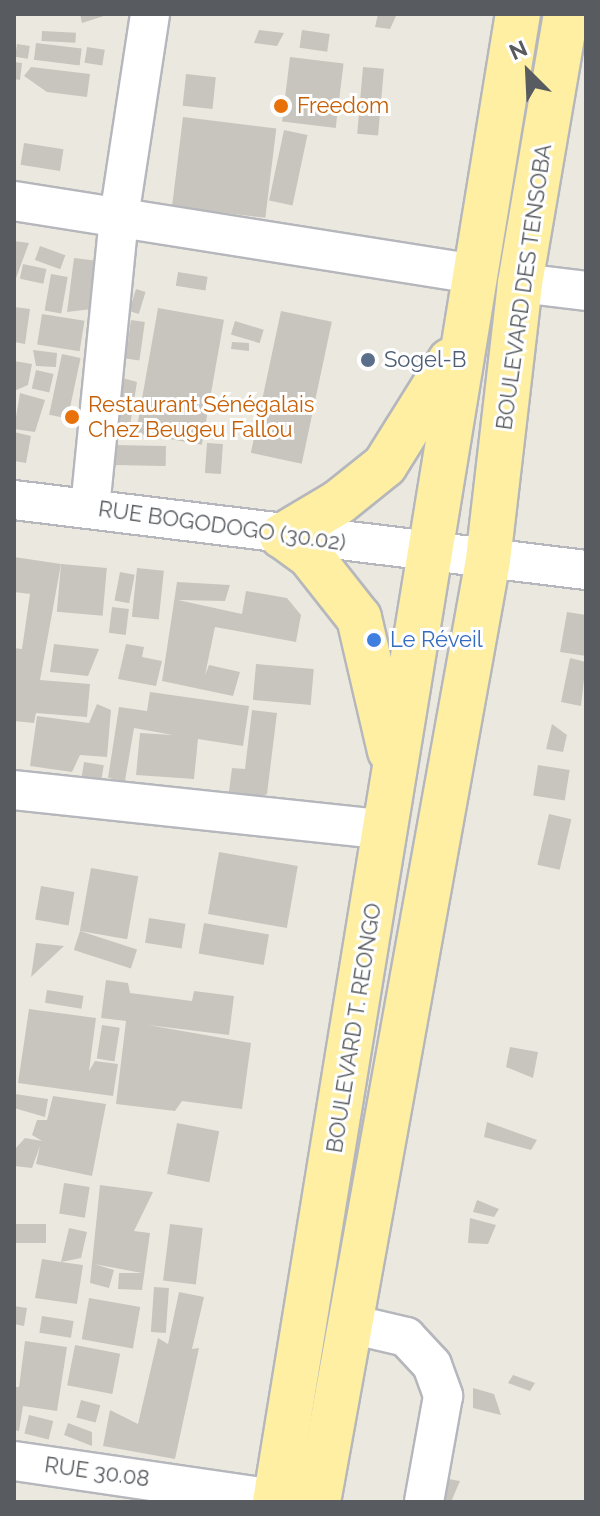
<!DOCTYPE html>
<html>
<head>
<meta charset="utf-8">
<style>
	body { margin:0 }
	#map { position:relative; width:600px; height:1516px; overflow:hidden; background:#ebe9df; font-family:Raleway,sans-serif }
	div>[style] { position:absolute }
	.building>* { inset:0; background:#c8c5be; transform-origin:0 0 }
	.roads { filter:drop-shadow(2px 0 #b5b7bc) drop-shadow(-2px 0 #b5b7bc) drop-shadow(0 2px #b5b7bc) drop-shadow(0 -2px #b5b7bc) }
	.minor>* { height:38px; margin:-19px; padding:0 19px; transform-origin:19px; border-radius:19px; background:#fff }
	.major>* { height:44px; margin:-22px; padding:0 22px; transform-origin:22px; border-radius:22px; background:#feefa2 }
	.dots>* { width:22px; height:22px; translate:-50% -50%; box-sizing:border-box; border:4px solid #fff; border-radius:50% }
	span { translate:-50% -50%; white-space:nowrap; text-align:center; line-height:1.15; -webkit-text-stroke:6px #fff; paint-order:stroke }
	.food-label { font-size:22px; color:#c56008 }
	.left { translate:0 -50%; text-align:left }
	.street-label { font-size:22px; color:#585c60 }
	.service-label { font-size:22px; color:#4e5e75 }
	.shop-label { font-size:22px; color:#366cbe }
	.frame { position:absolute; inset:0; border:16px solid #585c60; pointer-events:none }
	.north { position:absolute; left:488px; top:32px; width:80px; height:80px; -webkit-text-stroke:6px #fff; paint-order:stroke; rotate:336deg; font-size:22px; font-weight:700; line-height:32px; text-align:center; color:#585c60 }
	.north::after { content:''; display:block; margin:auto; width:28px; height:36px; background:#585c60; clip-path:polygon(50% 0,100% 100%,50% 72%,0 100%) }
</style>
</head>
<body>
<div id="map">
	<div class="building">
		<div style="clip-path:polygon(80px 14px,110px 14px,82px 23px)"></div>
		<div style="clip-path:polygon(378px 14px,396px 16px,390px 29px,375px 27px)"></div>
		<div style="clip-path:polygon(259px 30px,284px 33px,277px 46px,254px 43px)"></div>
		<div style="left:302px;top:30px;width:28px;height:18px;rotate:8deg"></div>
		<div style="left:42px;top:31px;width:34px;height:10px;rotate:3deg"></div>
		<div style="left:36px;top:43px;width:46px;height:17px;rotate:7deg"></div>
		<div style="left:17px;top:44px;width:13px;height:13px;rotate:9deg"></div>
		<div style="left:87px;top:47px;width:18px;height:16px;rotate:9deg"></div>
		<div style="left:290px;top:57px;width:54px;height:65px;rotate:7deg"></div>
		<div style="clip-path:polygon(14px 62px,22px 63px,20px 80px,14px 79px)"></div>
		<div style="clip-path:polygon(31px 67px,90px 74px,87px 97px,47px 92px,24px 76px)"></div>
		<div style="left:363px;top:67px;width:21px;height:67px;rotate:5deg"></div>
		<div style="left:186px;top:74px;width:30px;height:32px;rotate:6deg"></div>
		<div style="left:183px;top:117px;width:94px;height:90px;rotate:7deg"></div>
		<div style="left:284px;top:130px;width:24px;height:72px;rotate:12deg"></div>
		<div style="left:24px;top:143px;width:40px;height:22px;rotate:9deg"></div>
		<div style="clip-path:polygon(14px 241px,29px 243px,16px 278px,14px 277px)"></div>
		<div style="left:40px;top:246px;width:27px;height:15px;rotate:20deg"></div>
		<div style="clip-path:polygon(74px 258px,99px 261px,92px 309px,67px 312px)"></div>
		<div style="left:23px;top:264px;width:24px;height:15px;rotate:12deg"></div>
		<div style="left:178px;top:272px;width:30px;height:14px;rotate:9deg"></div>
		<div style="left:51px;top:274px;width:17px;height:37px;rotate:10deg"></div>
		<div style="left:136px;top:289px;width:10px;height:23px;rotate:17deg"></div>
		<div style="clip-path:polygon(14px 307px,30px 309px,25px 344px,14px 342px)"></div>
		<div style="left:158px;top:308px;width:67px;height:127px;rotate:10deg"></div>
		<div style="left:281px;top:311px;width:52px;height:145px;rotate:12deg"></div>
		<div style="left:42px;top:314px;width:43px;height:31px;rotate:9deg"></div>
		<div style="left:131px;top:320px;width:14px;height:39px;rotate:8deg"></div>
		<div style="left:235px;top:321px;width:30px;height:14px;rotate:17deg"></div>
		<div style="clip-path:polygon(232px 342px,249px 343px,249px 351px,231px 349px)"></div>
		<div style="clip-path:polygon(33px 350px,57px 353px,56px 367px,36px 366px)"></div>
		<div style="left:62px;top:354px;width:19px;height:62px;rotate:12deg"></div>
		<div style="clip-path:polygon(14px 361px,32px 364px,28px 385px,14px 391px)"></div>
		<div style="left:36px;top:370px;width:18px;height:19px;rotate:13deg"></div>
		<div style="clip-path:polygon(119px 377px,137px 382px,128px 438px,107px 438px)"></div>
		<div style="clip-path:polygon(20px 393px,45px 400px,35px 432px,14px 429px)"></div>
		<div style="clip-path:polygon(14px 432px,31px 436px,26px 463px,14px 461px)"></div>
		<div style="left:207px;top:443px;width:16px;height:30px;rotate:4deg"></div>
		<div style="left:113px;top:445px;width:53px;height:20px;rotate:1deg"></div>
		<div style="clip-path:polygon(14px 557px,61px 564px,40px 680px,90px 684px,87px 717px,36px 713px,34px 723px,14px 721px,14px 648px,22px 649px,30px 594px,14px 592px)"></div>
		<div style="left:61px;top:564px;width:46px;height:48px;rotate:5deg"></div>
		<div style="left:137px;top:568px;width:27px;height:49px;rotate:6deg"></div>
		<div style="left:120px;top:572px;width:15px;height:29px;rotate:11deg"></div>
		<div style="clip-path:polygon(177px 582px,230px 585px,225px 601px,178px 600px,242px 614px,246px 591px,287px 598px,301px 615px,296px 642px,215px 627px,205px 675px,209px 665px,240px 672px,233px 696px,162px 681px)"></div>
		<div style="left:112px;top:607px;width:17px;height:26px;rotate:7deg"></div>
		<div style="clip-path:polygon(567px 612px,586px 615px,586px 656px,560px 652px)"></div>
		<div style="clip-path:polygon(54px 644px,99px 649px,88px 676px,50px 672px)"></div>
		<div style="clip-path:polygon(126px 644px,144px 647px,142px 657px,162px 661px,156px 686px,118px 679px)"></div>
		<div style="clip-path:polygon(570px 658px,586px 662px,581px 706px,561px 702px)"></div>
		<div style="left:256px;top:664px;width:58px;height:36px;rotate:5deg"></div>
		<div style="clip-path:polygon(150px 692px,249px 706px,243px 746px,198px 739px,194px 779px,136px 775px,140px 733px,173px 735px,134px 728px,125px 781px,108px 778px,119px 707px,147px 711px)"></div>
		<div style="clip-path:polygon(97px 704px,111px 710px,107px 757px,80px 755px,72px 772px,30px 766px,37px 716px,89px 723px)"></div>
		<div style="clip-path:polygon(252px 710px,277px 713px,267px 794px,247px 801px,228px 799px,232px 768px,245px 769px)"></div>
		<div style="clip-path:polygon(552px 724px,567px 735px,563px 752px,546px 749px)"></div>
		<div style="left:84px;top:762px;width:20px;height:17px;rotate:9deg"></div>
		<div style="left:538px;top:765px;width:32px;height:31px;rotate:9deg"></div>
		<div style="left:549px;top:814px;width:23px;height:52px;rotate:13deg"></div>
		<div style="left:219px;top:852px;width:80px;height:63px;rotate:10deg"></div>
		<div style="left:91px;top:868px;width:48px;height:64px;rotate:10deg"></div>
		<div style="left:41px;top:886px;width:34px;height:34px;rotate:10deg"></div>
		<div style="left:149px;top:918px;width:37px;height:25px;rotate:9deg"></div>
		<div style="left:204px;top:923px;width:66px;height:31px;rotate:10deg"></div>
		<div style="left:80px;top:931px;width:60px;height:20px;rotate:18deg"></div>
		<div style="clip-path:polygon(36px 943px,64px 946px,31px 977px)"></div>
		<div style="clip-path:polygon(106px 980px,128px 983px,130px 993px,192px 1001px,194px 991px,234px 996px,229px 1035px,148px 1025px,251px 1043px,242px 1109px,182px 1101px,175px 1111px,116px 1104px,126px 1021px,101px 1018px)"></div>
		<div style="left:47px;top:990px;width:37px;height:13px;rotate:9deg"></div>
		<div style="clip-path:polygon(29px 1009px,96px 1018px,89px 1071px,95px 1061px,118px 1064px,113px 1096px,18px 1083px)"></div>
		<div style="left:102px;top:1025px;width:18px;height:34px;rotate:9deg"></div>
		<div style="clip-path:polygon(510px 1047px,538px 1052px,533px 1078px,506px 1067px)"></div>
		<div style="clip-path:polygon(15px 1094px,48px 1099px,45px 1117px,14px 1108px)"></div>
		<div style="clip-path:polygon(53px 1096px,106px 1104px,92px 1176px,36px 1164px,40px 1146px,32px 1168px,14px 1166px,14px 1150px,25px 1138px,42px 1141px,32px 1135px,37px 1120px,47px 1120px)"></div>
		<div style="clip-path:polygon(487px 1122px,537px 1140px,531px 1150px,484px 1137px)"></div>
		<div style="left:177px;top:1123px;width:43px;height:52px;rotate:11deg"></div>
		<div style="left:64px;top:1183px;width:26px;height:31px;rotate:9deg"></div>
		<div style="clip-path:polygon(100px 1185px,153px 1192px,134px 1231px,150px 1233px,142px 1290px,118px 1289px,119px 1273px,142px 1273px,94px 1264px,114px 1270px,109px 1288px,90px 1283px)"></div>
		<div style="clip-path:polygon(477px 1200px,499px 1209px,494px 1217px,473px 1212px)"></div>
		<div style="clip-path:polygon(470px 1218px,496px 1225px,488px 1244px,468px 1243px)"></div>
		<div style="left:16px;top:1224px;width:30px;height:19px"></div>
		<div style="left:170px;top:1224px;width:33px;height:57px;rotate:7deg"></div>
		<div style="clip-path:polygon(69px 1228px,87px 1232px,81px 1258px,61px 1262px,83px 1265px,77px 1304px,35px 1298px,42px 1259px,61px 1262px)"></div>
		<div style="left:154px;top:1287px;width:15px;height:45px;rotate:4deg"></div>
		<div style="clip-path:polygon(179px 1292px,204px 1297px,192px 1349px,199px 1348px,175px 1459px,103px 1446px,110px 1410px,138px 1424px,158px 1338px,168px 1344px)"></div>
		<div style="left:89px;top:1298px;width:52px;height:42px;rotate:10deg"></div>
		<div style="clip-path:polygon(14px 1306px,27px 1308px,24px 1326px,14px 1324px)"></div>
		<div style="left:42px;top:1316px;width:32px;height:17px;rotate:9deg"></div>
		<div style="clip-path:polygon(25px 1341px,67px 1347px,57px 1411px,23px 1406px,19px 1431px,14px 1430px,14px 1387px,19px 1387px)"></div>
		<div style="left:75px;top:1345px;width:46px;height:41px;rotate:11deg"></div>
		<div style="clip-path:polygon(513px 1375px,535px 1383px,530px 1391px,508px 1383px)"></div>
		<div style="clip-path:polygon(473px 1388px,494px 1394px,501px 1415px,473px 1408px)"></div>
		<div style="left:81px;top:1400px;width:20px;height:18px;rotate:15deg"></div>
		<div style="left:29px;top:1415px;width:25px;height:19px;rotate:14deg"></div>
		<div style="clip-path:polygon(68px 1423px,92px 1432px,92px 1446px,64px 1435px)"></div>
		<div style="clip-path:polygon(443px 1478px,460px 1481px,451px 1502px,438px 1502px)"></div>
	</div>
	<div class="roads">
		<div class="minor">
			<div style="left:14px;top:201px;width:466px;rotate:9deg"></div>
			<div style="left:520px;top:283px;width:66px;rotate:6.9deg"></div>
			<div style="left:14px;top:500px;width:576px;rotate:6.98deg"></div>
			<div style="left:90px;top:508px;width:292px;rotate:-84.3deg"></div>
			<div style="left:119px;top:217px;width:205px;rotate:-81.3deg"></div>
			<div style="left:14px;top:790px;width:374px;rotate:6.1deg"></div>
			<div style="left:351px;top:1324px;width:57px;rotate:13.3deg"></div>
			<div style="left:406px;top:1337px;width:38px;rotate:47deg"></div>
			<div style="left:432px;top:1365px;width:33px;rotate:70deg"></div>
			<div style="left:443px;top:1396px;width:108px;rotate:100.2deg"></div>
			<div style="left:14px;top:1461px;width:283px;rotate:8.3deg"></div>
		</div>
		<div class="major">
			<div style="left:390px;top:751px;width:137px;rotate:-103.1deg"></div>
			<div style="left:359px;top:618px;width:79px;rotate:-128.3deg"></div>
			<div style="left:310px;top:556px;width:34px;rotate:-144deg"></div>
			<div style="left:282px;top:536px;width:66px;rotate:-30.8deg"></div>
			<div style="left:339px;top:502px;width:59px;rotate:-38.8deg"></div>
			<div style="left:385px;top:465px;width:123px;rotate:-58deg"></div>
			<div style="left:275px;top:1502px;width:1508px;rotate:-80.73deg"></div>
			<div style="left:318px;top:1502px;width:957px;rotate:-79.77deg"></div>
			<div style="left:488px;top:560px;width:279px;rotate:-83.4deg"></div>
			<div style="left:520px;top:283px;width:273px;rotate:-80.3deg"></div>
		</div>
	</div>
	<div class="dots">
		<div style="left:281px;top:106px;background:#e8710a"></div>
		<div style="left:368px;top:360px;background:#5c6f8a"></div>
		<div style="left:72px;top:417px;background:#e8710a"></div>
		<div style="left:374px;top:640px;background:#3f7fe0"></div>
	</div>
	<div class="food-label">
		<span class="left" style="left:297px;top:106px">Freedom</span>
		<span class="left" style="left:88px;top:417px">Restaurant Sénégalais<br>Chez Beugeu Fallou</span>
	</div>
	<div class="street-label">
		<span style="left:524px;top:287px;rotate:-82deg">BOULEVARD DES TENSOBA</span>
		<span style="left:222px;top:526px;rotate:8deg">RUE BOGODOGO (30.02)</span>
		<span style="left:354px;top:1028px;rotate:-81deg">BOULEVARD T. REONGO</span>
		<span style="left:97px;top:1472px;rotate:8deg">RUE 30.08</span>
	</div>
	<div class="service-label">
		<span class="left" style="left:384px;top:360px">Sogel-B</span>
	</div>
	<div class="shop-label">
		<span class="left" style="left:390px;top:640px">Le Réveil</span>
	</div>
	<div class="frame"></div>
	<div class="north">N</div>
</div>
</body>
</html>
